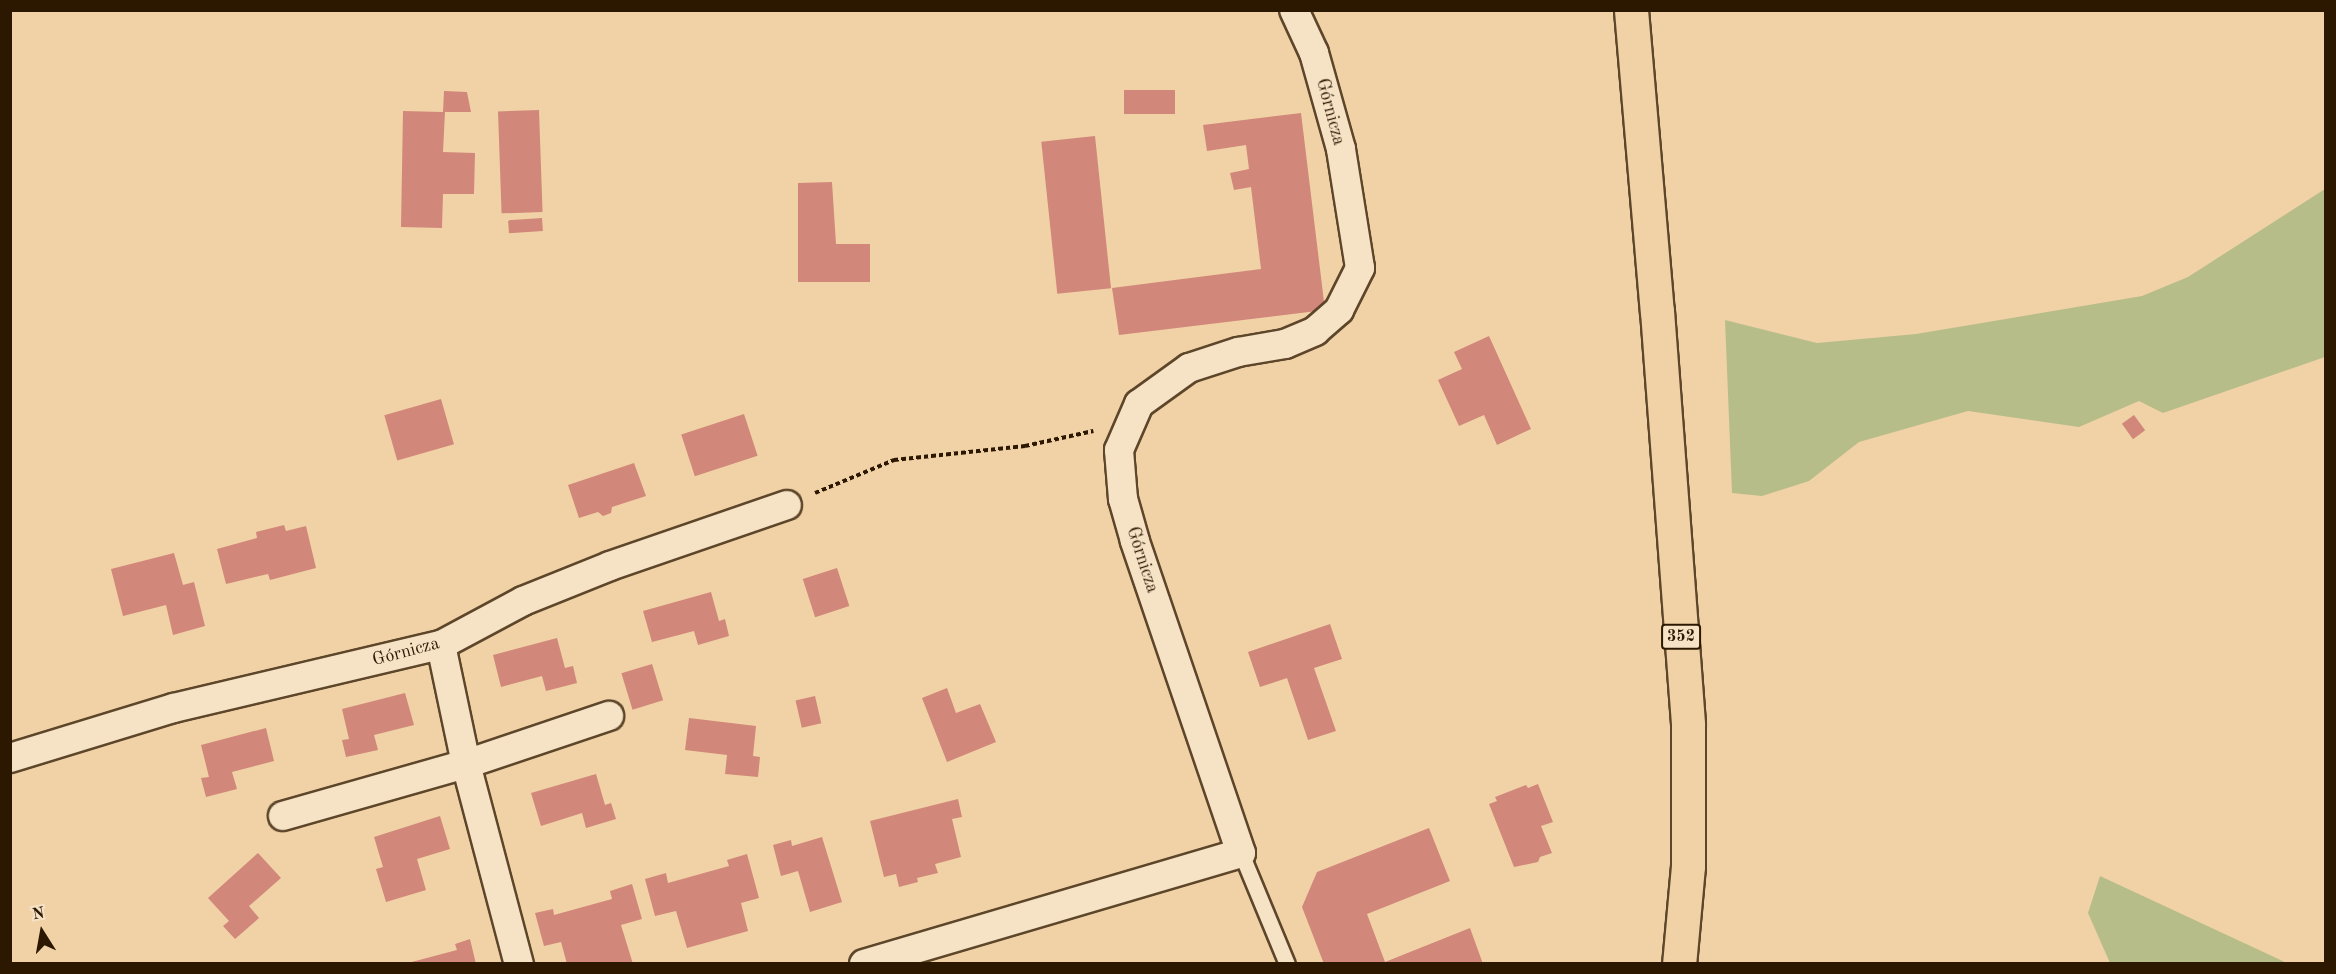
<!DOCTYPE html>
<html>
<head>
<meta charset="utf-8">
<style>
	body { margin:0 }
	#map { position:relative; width:2336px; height:974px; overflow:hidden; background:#f1d2a6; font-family:"Old Standard TT",serif }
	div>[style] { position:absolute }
	.green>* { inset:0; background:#b7bd89 }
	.building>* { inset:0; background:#d18779; transform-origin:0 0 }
	.path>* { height:4px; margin-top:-2px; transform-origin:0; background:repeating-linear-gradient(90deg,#2c1800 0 4.5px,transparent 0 7.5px) }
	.roads { filter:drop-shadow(2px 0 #5d462a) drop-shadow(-2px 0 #5d462a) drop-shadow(0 2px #5d462a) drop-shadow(0 -2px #5d462a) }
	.lane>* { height:15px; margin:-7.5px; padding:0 7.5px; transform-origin:7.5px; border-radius:7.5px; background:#f6e2c5 }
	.street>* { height:28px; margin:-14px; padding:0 14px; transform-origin:14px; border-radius:14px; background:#f6e2c5 }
	.primary>* { height:33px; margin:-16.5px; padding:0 16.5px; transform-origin:16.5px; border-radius:16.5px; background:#f1d2a6 }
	span { translate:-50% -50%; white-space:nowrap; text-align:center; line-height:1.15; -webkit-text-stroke:6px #f6e2c5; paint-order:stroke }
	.shield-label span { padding:2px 4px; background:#f6e2c5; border:2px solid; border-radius:4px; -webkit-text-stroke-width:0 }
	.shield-label { font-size:16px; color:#2c1800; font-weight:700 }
	.street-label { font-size:18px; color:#2c1800 }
	.frame { position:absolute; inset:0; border:12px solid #2c1800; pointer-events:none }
	.north { position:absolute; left:12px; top:902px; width:60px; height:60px; -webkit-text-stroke:4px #f6e2c5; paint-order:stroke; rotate:349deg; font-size:16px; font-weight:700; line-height:24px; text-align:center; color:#2c1800 }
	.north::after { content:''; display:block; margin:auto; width:21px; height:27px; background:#2c1800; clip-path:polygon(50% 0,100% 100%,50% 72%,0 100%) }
</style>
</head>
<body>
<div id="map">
	<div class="green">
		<div style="clip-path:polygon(2325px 189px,2325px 357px,2163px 413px,2139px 401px,2079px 427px,1968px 411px,1859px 442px,1809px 481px,1762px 496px,1732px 493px,1725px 320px,1817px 343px,1916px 334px,2142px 296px,2188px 277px)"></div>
		<div style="clip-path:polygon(2100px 876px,2287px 963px,2110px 963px,2088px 913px)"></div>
	</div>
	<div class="building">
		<div style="left:1124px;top:90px;width:51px;height:24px"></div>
		<div style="clip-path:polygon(444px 91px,467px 92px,471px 112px,445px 112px,443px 152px,475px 153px,474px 194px,443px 194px,442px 228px,401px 227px,403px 111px,443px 112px)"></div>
		<div style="left:539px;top:110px;width:102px;height:41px;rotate:88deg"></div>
		<div style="clip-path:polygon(1301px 113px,1325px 310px,1119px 335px,1112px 288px,1261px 269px,1251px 187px,1234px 190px,1230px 173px,1249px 169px,1246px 145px,1207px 151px,1203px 125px)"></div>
		<div style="left:1095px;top:136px;width:153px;height:54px;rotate:84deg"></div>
		<div style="clip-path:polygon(832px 182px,836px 244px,870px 244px,870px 282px,798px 282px,798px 183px)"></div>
		<div style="left:542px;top:218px;width:13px;height:34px;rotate:86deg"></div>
		<div style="clip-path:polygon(1489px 336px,1531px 429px,1497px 445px,1484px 415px,1459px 426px,1438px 380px,1462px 369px,1454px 352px)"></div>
		<div style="left:441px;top:399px;width:47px;height:59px;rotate:74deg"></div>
		<div style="left:744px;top:414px;width:44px;height:66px;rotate:72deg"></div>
		<div style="left:2134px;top:415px;width:19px;height:15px;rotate:54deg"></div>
		<div style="clip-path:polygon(634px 463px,646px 496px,612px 507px,611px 513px,603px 516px,598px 512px,579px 518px,568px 485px)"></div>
		<div style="clip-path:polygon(284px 525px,286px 531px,306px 526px,316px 568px,270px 580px,268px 574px,226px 584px,217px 549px,257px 538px,256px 532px)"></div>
		<div style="clip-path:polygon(174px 553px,183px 585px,194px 582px,205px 626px,173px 635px,166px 605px,123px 616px,111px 569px)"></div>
		<div style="left:837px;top:568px;width:40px;height:36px;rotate:72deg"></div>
		<div style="clip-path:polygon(711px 592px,719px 621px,725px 619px,729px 636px,698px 645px,694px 631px,652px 642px,643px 611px)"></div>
		<div style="clip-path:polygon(1330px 624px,1342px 659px,1314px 668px,1336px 731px,1308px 740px,1287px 678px,1260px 687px,1248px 652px)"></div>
		<div style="clip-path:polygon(557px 638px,565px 668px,573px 666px,577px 683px,546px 691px,542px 676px,501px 687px,493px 655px)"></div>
		<div style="left:652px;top:664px;width:38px;height:32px;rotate:73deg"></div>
		<div style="clip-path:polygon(947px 688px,956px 713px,980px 704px,996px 742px,947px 762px,922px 698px)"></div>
		<div style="clip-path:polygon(405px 693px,414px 725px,374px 735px,378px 750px,346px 757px,342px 740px,349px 739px,342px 709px)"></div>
		<div style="left:815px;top:696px;width:28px;height:20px;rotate:77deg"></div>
		<div style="clip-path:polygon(689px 718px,756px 726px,753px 756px,760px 757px,758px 777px,725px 774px,727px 755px,685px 750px)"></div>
		<div style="clip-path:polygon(266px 728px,274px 761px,232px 772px,237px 789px,206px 797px,201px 778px,209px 777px,201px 745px)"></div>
		<div style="clip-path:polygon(596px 774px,605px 805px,611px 803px,616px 819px,586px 828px,582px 813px,541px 826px,531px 793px)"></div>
		<div style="clip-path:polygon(1538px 784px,1553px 822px,1541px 826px,1552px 853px,1540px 857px,1538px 862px,1514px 867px,1489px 804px,1497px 801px,1495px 797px,1526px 785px,1528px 788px)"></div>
		<div style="clip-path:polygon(958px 799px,962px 817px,952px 819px,961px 857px,935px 864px,938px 873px,917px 878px,918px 882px,899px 887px,896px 874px,884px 877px,870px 821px)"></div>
		<div style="clip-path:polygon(440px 816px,450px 849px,417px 859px,426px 890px,386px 902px,376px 869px,383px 867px,374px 837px)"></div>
		<div style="clip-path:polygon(1429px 828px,1450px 881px,1367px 914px,1385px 962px,1470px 928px,1483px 964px,1324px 964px,1302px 907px,1317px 872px)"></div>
		<div style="clip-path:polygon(822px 837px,842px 902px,810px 912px,798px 871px,781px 876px,773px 845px,791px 840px,792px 846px)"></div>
		<div style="clip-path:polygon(258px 853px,281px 878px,249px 906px,259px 918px,235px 939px,223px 926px,229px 921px,208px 898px)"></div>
		<div style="clip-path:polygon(747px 854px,759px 898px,741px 903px,748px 931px,687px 948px,676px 911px,655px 916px,645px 879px,666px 873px,668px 883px,729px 866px,727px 860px)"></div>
		<div style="clip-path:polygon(632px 884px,642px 919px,621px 925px,633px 964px,567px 964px,561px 942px,544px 946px,535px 913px,553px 909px,554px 915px,612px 899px,610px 891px)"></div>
		<div style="clip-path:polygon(470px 939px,476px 964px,404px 964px,457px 950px,455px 944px)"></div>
	</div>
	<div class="path">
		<div style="left:815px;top:493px;width:86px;rotate:-22.7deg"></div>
		<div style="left:894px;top:460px;width:132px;rotate:-6.1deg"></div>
		<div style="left:1025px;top:446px;width:70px;rotate:-12.4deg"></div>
	</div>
	<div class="roads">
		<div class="lane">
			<div style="left:1241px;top:853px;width:120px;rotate:67.5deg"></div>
		</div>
		<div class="street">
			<div style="left:441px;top:645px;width:122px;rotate:78.1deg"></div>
			<div style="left:466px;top:764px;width:207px;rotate:75.2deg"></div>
			<div style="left:10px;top:758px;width:171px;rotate:-17deg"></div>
			<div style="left:174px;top:708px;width:274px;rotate:-13.3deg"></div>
			<div style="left:441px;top:645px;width:93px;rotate:-28.2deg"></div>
			<div style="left:523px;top:601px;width:94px;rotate:-21.9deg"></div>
			<div style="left:610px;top:566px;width:187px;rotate:-19deg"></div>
			<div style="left:283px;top:816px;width:190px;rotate:-15.9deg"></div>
			<div style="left:466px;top:764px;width:151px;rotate:-18.6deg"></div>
			<div style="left:864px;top:964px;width:393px;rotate:-16.4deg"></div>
			<div style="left:1241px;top:853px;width:330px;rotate:-108.8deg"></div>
			<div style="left:1135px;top:541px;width:44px;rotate:-105.9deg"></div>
			<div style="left:1123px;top:499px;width:49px;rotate:-94.7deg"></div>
			<div style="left:1119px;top:450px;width:50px;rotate:-66.5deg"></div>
			<div style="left:1139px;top:404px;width:62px;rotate:-35.8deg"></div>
			<div style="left:1189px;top:368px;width:52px;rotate:-18.1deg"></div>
			<div style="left:1238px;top:352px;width:48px;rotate:-9.7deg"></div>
			<div style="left:1285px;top:344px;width:33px;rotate:-23deg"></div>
			<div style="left:1315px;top:331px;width:32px;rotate:-41deg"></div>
			<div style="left:1339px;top:310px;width:47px;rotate:-63.4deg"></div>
			<div style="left:1360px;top:268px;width:121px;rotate:-99.1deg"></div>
			<div style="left:1341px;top:149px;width:100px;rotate:-105.7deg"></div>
			<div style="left:1314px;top:53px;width:47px;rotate:-114.9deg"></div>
		</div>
		<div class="primary">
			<div style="left:1631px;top:10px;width:302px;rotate:85.1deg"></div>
			<div style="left:1657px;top:311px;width:415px;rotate:85.7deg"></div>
			<div style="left:1688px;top:725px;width:141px;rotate:90deg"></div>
			<div style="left:1688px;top:866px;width:98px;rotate:95.2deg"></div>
		</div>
	</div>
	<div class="shield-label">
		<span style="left:1681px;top:637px">352</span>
	</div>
	<div class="street-label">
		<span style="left:1330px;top:112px;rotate:75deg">Górnicza</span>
		<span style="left:1142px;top:560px;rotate:72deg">Górnicza</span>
		<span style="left:406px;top:652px;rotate:-15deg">Górnicza</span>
	</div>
	<div class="frame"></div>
	<div class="north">N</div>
</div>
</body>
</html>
